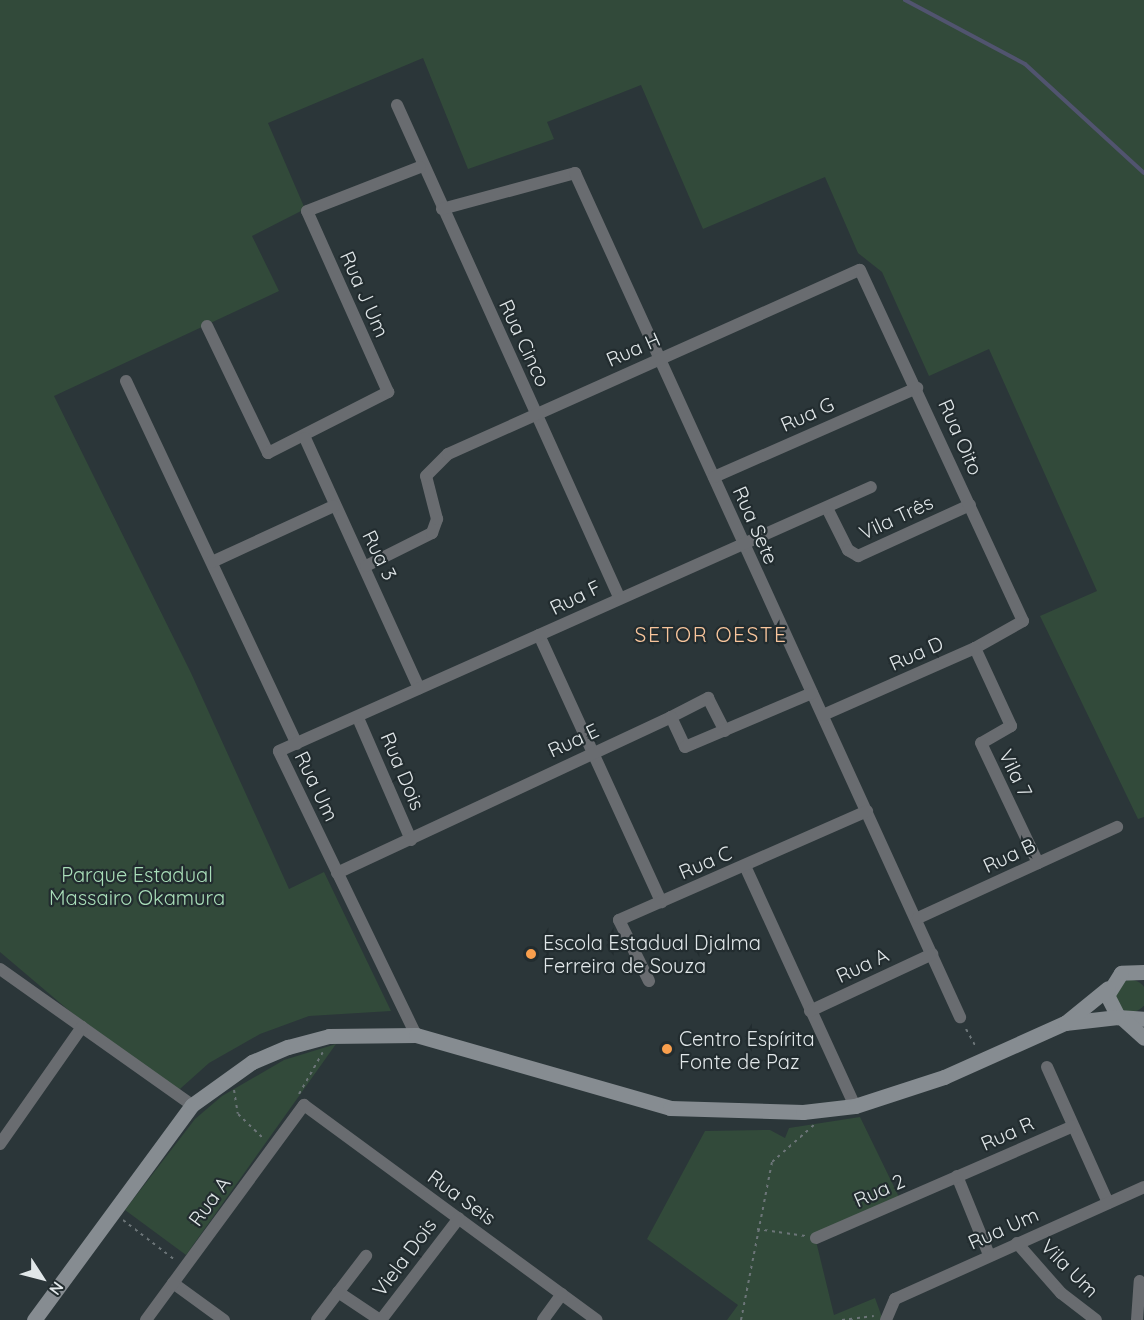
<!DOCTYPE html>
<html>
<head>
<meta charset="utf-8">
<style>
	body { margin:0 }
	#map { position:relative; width:1144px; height:1320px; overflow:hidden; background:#2b3639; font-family:Quicksand,sans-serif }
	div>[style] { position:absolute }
	.green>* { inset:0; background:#324a3a }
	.round { border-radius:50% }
	.stream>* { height:4px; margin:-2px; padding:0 2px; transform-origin:2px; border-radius:2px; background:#51546f }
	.path>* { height:2px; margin-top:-1px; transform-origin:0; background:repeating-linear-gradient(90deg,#6c7578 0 3px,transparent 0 7.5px) }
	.minor>* { height:12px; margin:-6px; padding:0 6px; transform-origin:6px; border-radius:6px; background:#696c70 }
	.secondary>* { height:15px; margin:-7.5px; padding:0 7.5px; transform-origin:7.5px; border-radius:7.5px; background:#868c91 }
	.dots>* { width:16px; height:16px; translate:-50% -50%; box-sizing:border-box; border:3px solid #222c2f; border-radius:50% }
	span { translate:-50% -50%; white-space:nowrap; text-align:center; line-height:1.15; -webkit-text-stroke:4.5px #222c2f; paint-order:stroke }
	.street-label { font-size:20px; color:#e1e7e9 }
	.park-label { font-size:20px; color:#a9deb9 }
	.poi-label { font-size:20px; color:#e1e7e9 }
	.left { translate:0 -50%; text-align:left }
	.neighbourhood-label { font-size:21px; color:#f8c59c; letter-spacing:1.5px }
	.north { position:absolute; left:12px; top:1248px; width:60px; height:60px; -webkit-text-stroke:4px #222c2f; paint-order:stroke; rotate:126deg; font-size:16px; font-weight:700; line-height:24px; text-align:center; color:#e1e7e9 }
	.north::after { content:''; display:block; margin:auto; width:21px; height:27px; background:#e1e7e9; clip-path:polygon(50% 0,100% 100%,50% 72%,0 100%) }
</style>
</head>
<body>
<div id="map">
	<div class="green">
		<div style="clip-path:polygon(0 0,1144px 0,1144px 817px,1138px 819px,1040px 616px,1097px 591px,989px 349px,929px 376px,882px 272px,858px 253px,825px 177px,703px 229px,641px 85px,547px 122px,554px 139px,468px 169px,423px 58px,268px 123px,305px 209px,252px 236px,279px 291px,54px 396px,191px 673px,289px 889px,324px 872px,391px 1011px,309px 1016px,260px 1034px,209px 1063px,171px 1097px,0 952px)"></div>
		<div class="round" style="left:1115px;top:980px;width:32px;height:32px"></div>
		<div style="clip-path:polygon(336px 1044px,186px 1255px,125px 1210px,195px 1119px,222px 1096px,284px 1060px)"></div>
		<div style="clip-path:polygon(860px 1117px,899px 1197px,815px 1237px,834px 1315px,875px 1298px,883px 1320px,727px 1320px,738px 1305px,647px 1239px,705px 1131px,770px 1130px,785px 1138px,789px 1128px)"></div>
	</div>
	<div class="stream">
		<div style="left:905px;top:0;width:136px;rotate:28.1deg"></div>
		<div style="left:1025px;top:64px;width:161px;rotate:42.5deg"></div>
	</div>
	<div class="path">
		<div style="left:966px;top:1029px;width:21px;rotate:61deg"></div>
		<div style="left:234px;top:1090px;width:24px;rotate:81deg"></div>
		<div style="left:238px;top:1114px;width:36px;rotate:44deg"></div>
		<div style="left:299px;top:1094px;width:48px;rotate:-60.3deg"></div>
		<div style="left:123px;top:1220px;width:66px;rotate:37.6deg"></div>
		<div style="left:757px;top:1229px;width:49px;rotate:8.3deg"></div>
		<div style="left:741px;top:1320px;width:161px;rotate:-78.9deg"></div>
		<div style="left:772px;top:1162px;width:57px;rotate:-41.5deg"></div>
		<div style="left:842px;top:1320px;width:32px;rotate:-7deg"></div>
	</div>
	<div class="minor">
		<div style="left:397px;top:105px;width:540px;rotate:65.71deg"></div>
		<div style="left:442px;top:209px;width:138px;rotate:-15.1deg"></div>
		<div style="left:575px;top:173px;width:928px;rotate:65.48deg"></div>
		<div style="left:207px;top:326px;width:141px;rotate:64.3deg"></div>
		<div style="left:268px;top:453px;width:135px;rotate:-26.9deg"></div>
		<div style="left:388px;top:392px;width:198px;rotate:-114.1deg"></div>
		<div style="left:307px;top:211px;width:121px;rotate:-21.3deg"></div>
		<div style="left:126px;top:381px;width:401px;rotate:64.8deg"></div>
		<div style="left:305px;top:438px;width:275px;rotate:65.5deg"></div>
		<div style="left:714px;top:477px;width:222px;rotate:-23.7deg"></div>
		<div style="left:828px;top:510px;width:45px;rotate:63.4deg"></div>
		<div style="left:848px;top:550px;width:12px;rotate:31deg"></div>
		<div style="left:858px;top:556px;width:123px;rotate:-24.5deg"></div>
		<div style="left:212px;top:562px;width:134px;rotate:-24.7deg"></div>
		<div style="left:366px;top:566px;width:74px;rotate:-26.6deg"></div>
		<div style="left:432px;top:533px;width:15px;rotate:-70deg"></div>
		<div style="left:437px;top:519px;width:44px;rotate:-104.3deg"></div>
		<div style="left:426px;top:476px;width:31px;rotate:-45deg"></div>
		<div style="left:448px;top:454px;width:451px;rotate:-24.1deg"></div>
		<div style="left:860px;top:270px;width:387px;rotate:65.1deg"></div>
		<div style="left:1023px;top:621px;width:55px;rotate:150.6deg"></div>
		<div style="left:975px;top:648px;width:166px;rotate:156.2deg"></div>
		<div style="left:539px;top:635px;width:294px;rotate:65.4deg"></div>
		<div style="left:975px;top:648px;width:86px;rotate:65.2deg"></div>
		<div style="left:1011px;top:726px;width:34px;rotate:150deg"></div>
		<div style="left:981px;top:743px;width:133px;rotate:64.6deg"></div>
		<div style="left:671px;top:717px;width:42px;rotate:-27.2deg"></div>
		<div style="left:708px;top:698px;width:37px;rotate:63deg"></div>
		<div style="left:358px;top:718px;width:133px;rotate:66.5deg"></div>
		<div style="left:745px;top:866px;width:264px;rotate:65.4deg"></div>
		<div style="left:337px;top:873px;width:369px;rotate:-25deg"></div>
		<div style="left:671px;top:717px;width:33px;rotate:65deg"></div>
		<div style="left:685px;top:747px;width:138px;rotate:-23deg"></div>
		<div style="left:918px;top:918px;width:219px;rotate:-24.6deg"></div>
		<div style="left:0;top:969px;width:235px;rotate:35.3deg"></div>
		<div style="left:649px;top:981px;width:68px;rotate:-116.2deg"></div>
		<div style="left:619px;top:920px;width:271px;rotate:-23.7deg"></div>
		<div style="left:810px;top:1011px;width:135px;rotate:-25deg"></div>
		<div style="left:416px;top:1035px;width:315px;rotate:-115.8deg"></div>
		<div style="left:279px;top:751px;width:648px;rotate:-24.03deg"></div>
		<div style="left:1047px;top:1067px;width:149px;rotate:65.8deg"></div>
		<div style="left:0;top:1144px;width:143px;rotate:-55deg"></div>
		<div style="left:957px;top:1176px;width:85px;rotate:67.9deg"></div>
		<div style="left:816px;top:1238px;width:280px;rotate:-23.5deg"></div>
		<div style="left:1017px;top:1243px;width:67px;rotate:48.7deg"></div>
		<div style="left:1061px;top:1293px;width:44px;rotate:37.6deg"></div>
		<div style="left:173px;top:1283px;width:63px;rotate:36deg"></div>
		<div style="left:338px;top:1292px;width:50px;rotate:33.7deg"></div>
		<div style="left:146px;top:1320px;width:267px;rotate:-53.7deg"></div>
		<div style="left:304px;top:1105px;width:363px;rotate:36.3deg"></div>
		<div style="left:317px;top:1320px;width:81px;rotate:-52.6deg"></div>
		<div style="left:381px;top:1320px;width:128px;rotate:-52.6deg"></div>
		<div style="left:543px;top:1320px;width:32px;rotate:-54deg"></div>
		<div style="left:886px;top:1320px;width:23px;rotate:-67deg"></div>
		<div style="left:895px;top:1299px;width:273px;rotate:-24.2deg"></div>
		<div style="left:1137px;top:1320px;width:39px;rotate:-86deg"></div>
	</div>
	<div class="secondary">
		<div style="left:1144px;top:972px;width:23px;rotate:178deg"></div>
		<div style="left:1121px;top:973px;width:26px;rotate:122deg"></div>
		<div style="left:1107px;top:995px;width:25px;rotate:63deg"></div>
		<div style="left:1118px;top:1017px;width:26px;rotate:4deg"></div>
		<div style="left:1123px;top:1019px;width:28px;rotate:42deg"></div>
		<div style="left:1065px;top:1023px;width:53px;rotate:-6.5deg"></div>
		<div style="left:34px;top:1320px;width:267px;rotate:-53.7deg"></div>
		<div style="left:192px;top:1105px;width:74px;rotate:-35.6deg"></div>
		<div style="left:252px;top:1062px;width:39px;rotate:-23deg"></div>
		<div style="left:288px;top:1047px;width:42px;rotate:-15deg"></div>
		<div style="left:329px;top:1036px;width:87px;rotate:-0.7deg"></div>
		<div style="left:416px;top:1035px;width:264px;rotate:16deg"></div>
		<div style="left:670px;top:1108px;width:133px;rotate:1.7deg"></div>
		<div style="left:803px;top:1112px;width:52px;rotate:-6.6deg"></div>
		<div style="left:855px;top:1106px;width:94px;rotate:-18deg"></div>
		<div style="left:944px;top:1077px;width:133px;rotate:-24.1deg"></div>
		<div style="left:1065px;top:1023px;width:55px;rotate:-39.1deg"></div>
	</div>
	<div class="dots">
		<div style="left:531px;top:954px;background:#f99f4d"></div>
		<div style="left:667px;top:1049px;background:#f99f4d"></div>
	</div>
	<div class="street-label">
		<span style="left:365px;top:294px;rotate:66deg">Rua J Um</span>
		<span style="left:525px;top:343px;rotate:65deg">Rua Cinco</span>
		<span style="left:633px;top:349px;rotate:-24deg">Rua H</span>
		<span style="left:807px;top:414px;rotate:-24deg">Rua G</span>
		<span style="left:961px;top:437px;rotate:66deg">Rua Oito</span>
		<span style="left:896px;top:517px;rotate:-25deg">Vila Três</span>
		<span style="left:756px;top:525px;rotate:66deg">Rua Sete</span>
		<span style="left:380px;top:555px;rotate:64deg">Rua 3</span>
		<span style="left:575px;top:597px;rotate:-26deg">Rua F</span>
		<span style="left:916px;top:653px;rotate:-24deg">Rua D</span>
		<span style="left:573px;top:740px;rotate:-25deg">Rua E</span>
		<span style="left:403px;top:771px;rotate:67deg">Rua Dois</span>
		<span style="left:1016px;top:773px;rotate:64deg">Vila 7</span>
		<span style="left:317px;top:786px;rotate:64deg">Rua Um</span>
		<span style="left:1009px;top:855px;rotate:-25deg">Rua B</span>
		<span style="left:705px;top:862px;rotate:-23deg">Rua C</span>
		<span style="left:862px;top:965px;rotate:-25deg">Rua A</span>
		<span style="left:1007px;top:1133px;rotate:-24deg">Rua R</span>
		<span style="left:879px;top:1190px;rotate:-24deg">Rua 2</span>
		<span style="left:462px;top:1197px;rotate:36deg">Rua Seis</span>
		<span style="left:209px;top:1201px;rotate:-54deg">Rua A</span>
		<span style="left:1003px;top:1228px;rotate:-24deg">Rua Um</span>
		<span style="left:404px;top:1257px;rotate:-53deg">Viela Dois</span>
		<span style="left:1070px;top:1268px;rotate:45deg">Vila Um</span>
	</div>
	<div class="park-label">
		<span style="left:137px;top:886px">Parque Estadual<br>Massairo Okamura</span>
	</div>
	<div class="poi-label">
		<span class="left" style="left:543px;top:954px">Escola Estadual Djalma<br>Ferreira de Souza</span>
		<span class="left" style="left:679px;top:1050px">Centro Espírita<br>Fonte de Paz</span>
	</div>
	<div class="neighbourhood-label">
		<span style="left:711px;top:634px">SETOR OESTE</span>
	</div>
	<div class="north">N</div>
</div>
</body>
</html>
